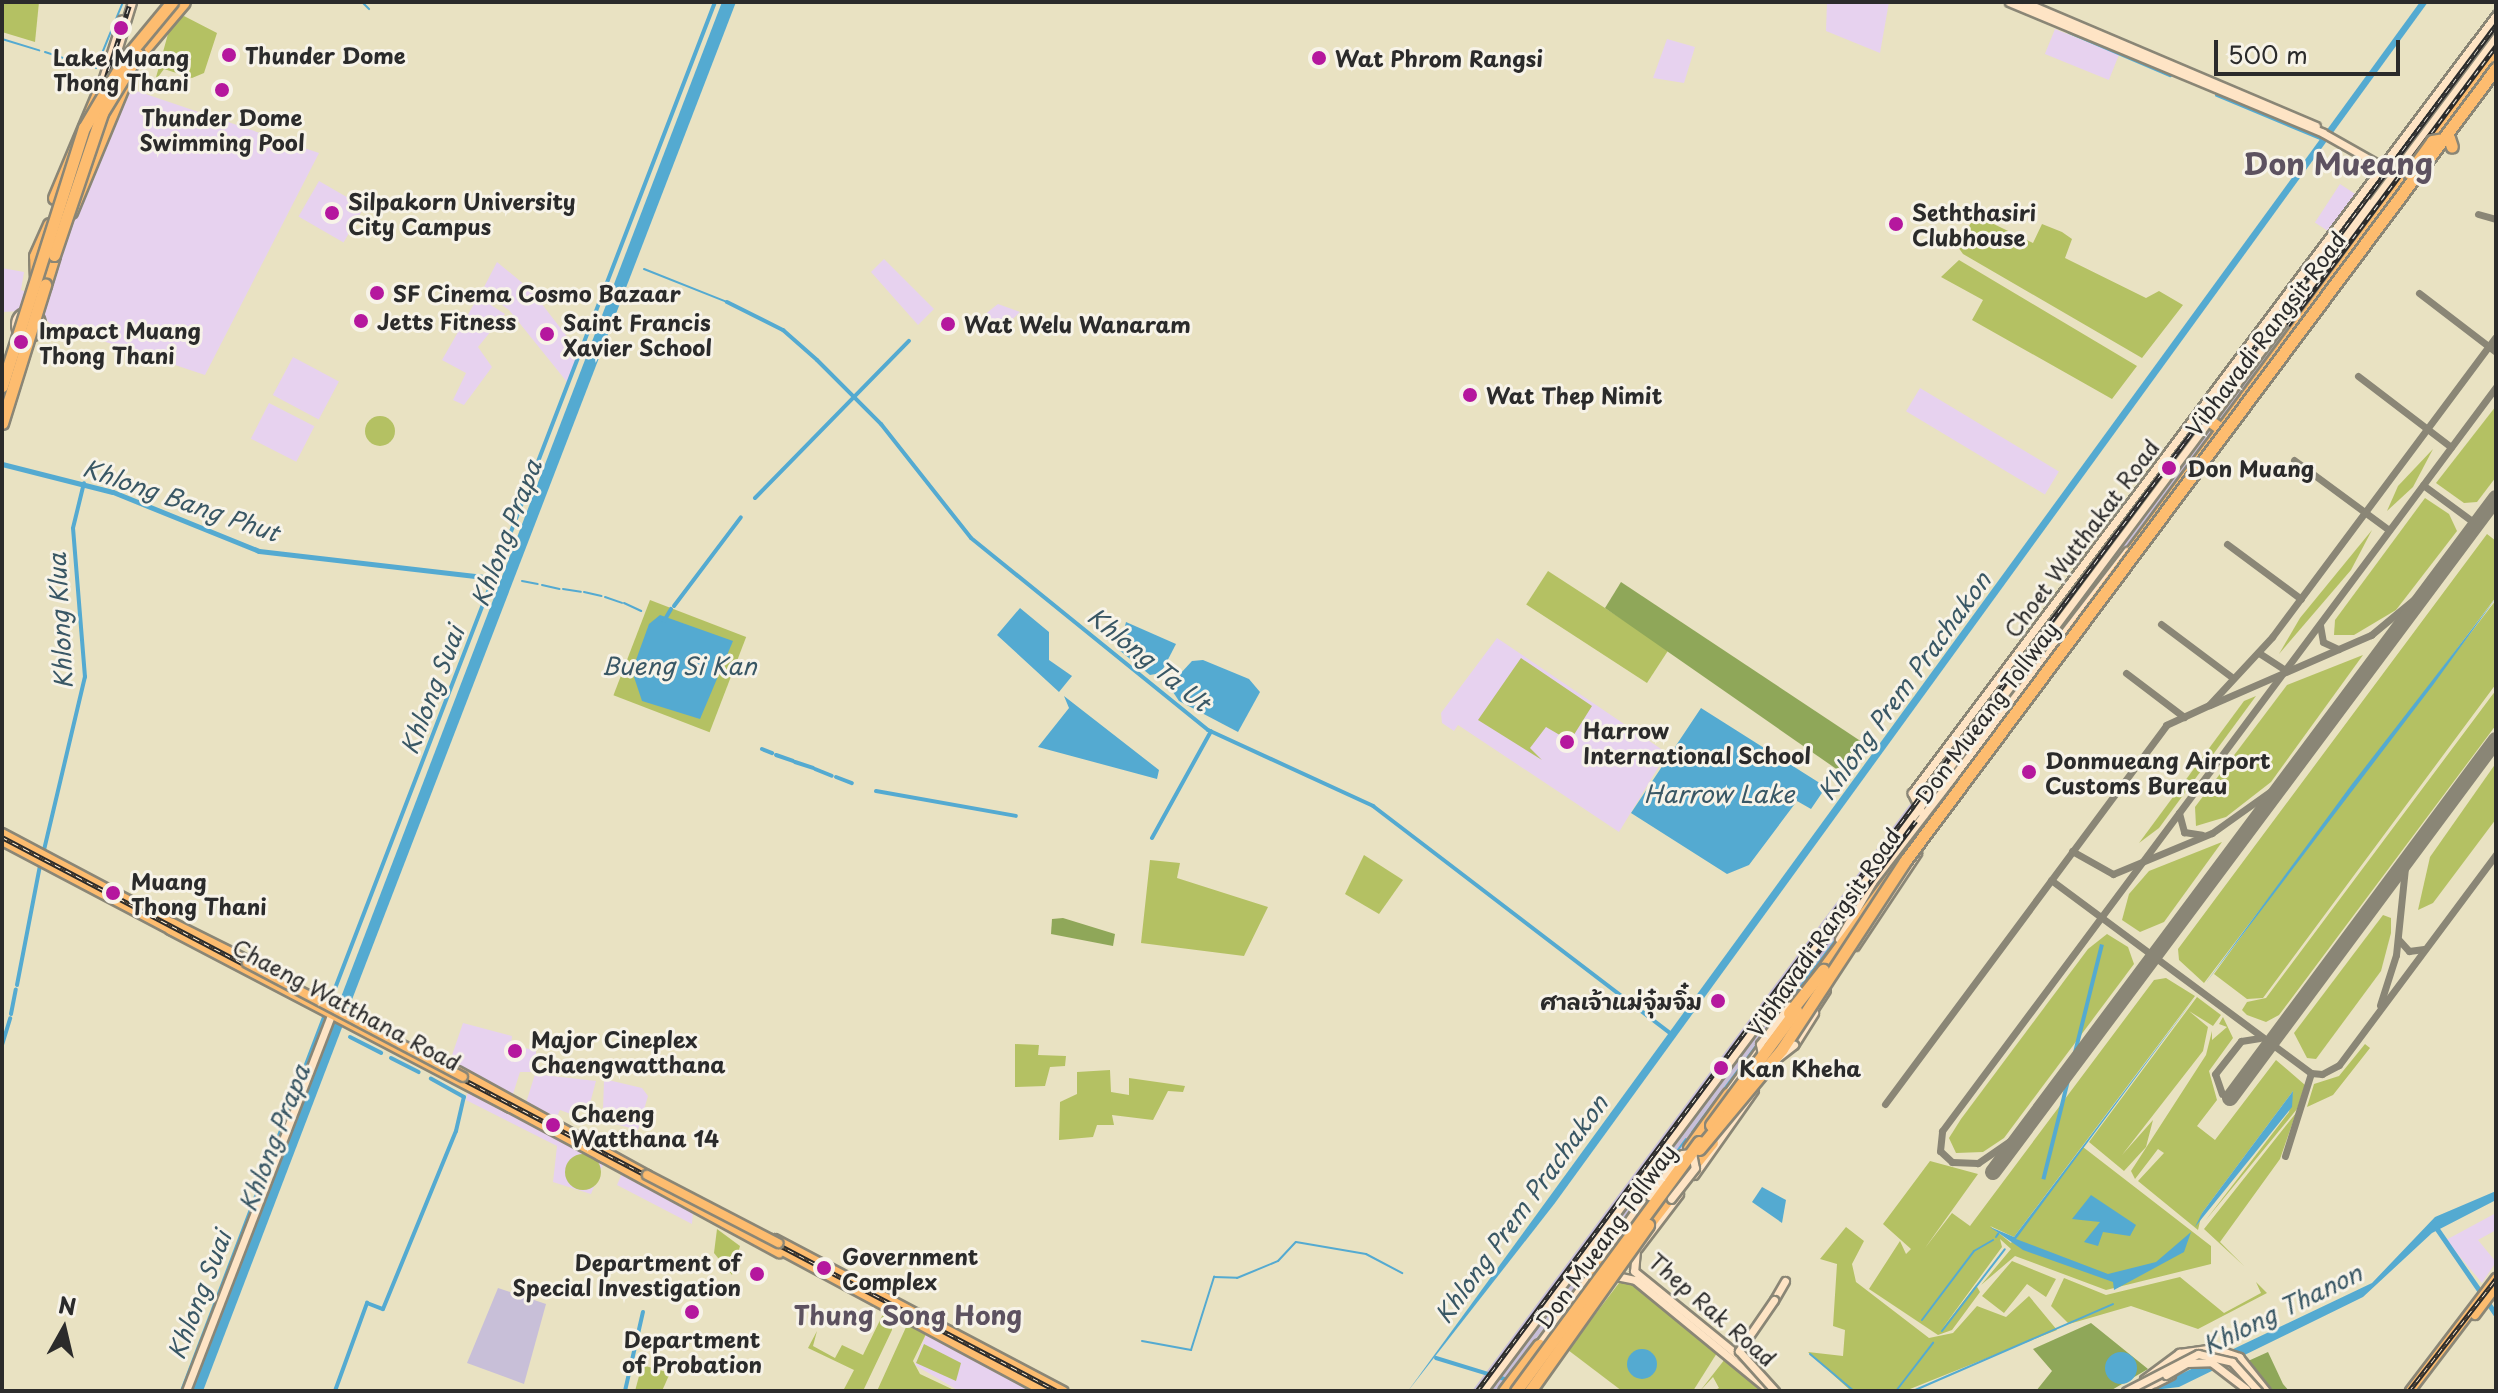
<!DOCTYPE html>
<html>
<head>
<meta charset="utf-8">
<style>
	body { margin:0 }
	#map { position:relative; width:2498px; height:1393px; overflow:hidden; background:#e9e2c2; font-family:"Playpen Sans","Playpen Sans Thai",sans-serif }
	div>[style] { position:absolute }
	.built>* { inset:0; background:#e7d2ef; transform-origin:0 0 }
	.industrial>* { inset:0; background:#c8bfd8 }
	.green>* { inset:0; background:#b4c163; transform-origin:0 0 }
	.round { border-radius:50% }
	.forest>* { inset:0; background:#8fa759 }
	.water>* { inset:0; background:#54aad1; transform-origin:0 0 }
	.stream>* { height:2px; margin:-1px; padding:0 1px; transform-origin:1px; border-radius:1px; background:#54aad1 }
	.canal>* { height:4px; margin:-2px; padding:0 2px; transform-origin:2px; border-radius:2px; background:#54aad1 }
	.river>* { height:5px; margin:-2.5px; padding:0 2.5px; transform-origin:2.5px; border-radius:2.5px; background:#54aad1 }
	.taxiway>* { height:7px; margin:-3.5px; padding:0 3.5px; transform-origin:3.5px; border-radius:3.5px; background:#8a8676 }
	.runway>* { height:16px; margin:-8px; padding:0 8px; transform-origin:8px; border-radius:8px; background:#8a8676 }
	.roads { filter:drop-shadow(2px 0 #8a8676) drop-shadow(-2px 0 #8a8676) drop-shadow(0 2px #8a8676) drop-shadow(0 -2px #8a8676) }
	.secondary>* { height:7px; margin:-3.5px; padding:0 3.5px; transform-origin:3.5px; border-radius:3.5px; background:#fee4c5 }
	.secondary>.ring { margin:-3.5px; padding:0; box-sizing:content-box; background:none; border:7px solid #fee4c5; border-radius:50% }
	.primary>* { height:8px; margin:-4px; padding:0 4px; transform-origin:4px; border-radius:4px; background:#fdbc6f }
	.highway>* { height:11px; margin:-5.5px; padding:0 5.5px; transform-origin:5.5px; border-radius:5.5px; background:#fdbc6f }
	.rail>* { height:5px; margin-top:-2.5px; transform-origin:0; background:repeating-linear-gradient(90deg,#f7f3e8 0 6px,#2b2b2b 0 12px); box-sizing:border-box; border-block:2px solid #2b2b2b }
	.bridges { filter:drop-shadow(2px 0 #8a8676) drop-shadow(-2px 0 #8a8676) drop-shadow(0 2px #8a8676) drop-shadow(0 -2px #8a8676) }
	.secondary-bridge>* { height:7px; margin:-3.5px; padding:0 3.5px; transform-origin:3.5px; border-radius:3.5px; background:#fee4c5 }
	.primary-bridge>* { height:8px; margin:-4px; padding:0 4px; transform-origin:4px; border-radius:4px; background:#fdbc6f }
	.highway-bridge>* { height:11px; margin:-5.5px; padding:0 5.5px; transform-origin:5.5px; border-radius:5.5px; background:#fdbc6f }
	.dots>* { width:22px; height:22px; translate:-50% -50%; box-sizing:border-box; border:4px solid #f7f3e8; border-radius:50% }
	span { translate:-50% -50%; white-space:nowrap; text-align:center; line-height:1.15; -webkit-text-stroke:6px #f7f3e8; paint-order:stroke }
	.poi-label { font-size:22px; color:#2b2b2b; font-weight:700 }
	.left { translate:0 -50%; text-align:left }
	.right { translate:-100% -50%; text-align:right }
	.street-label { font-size:22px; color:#2b2b2b }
	.water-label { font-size:24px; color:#395765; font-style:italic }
	.quarter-label { font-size:26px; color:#5d5260; font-weight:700 }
	.district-label { font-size:30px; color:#5d5260; font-weight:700 }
	.frame { position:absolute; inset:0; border:4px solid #2b2b2b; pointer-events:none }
	.north { position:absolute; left:24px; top:1289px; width:80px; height:80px; -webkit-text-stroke:6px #f7f3e8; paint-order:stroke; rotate:8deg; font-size:22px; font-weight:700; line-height:32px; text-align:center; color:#2b2b2b }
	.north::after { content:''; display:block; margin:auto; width:28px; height:36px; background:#2b2b2b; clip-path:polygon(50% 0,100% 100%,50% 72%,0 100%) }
	.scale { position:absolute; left:2214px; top:40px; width:186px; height:36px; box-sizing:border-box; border:4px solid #2b2b2b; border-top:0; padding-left:10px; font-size:24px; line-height:28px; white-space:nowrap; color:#2b2b2b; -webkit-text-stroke:6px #f7f3e8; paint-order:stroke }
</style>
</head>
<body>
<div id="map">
	<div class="built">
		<div style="clip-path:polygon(1827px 2px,1889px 2px,1880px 53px,1826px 31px)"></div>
		<div style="left:2055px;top:29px;width:69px;height:27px;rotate:22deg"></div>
		<div style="clip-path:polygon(1667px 39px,1695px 47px,1684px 83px,1653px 78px)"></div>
		<div style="clip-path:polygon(125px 87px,319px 153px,205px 375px,49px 323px,39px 309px)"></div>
		<div style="left:319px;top:181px;width:52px;height:41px;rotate:30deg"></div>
		<div style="left:2340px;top:184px;width:20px;height:46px;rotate:33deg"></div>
		<div style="clip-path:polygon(884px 259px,934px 309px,918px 325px,871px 272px)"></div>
		<div style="clip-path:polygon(497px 262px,531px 290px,579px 352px,567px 382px,509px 310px,482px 291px)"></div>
		<div style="clip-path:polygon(2px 268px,24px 272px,21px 290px,28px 293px,21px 311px,2px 312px)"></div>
		<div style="clip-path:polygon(478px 297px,505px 314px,478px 347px,492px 367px,464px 405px,453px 400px,466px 373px,442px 360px)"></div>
		<div style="clip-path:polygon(998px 304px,1020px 312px,995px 336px,979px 319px)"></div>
		<div style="left:293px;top:357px;width:52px;height:43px;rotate:28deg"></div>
		<div style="left:1920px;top:388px;width:162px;height:27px;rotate:31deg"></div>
		<div style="left:269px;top:403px;width:51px;height:40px;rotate:27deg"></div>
		<div style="clip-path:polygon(1497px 638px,1667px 753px,1619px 832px,1458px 725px,1454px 731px,1442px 723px,1441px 713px)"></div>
		<div style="clip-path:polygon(463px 1023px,512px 1036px,511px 1044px,536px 1051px,536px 1072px,520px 1072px,512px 1097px,449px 1064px)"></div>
		<div style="clip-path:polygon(535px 1074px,596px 1081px,589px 1107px,579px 1107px,576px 1116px,560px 1110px,556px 1119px,526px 1103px)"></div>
		<div style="clip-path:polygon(604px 1079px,642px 1088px,648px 1096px,638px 1130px,611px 1123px,614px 1113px,603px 1110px)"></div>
		<div style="clip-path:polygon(468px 1091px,604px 1162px,591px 1194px,553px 1182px,557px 1146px,466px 1100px)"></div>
		<div style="clip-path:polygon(622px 1173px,693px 1211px,692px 1224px,617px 1185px)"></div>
		<div style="clip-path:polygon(2496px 1213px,2496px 1230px,2478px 1240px,2496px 1262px,2482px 1283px,2446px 1240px)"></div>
		<div style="clip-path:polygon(926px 1334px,1034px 1391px,959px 1391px,915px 1365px)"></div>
	</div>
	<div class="industrial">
		<div style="clip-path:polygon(2496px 19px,2496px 52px,1743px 1068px,1496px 1391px,1472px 1391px)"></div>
		<div style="clip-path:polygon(498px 1288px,546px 1304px,524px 1384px,467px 1363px)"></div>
	</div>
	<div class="green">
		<div style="clip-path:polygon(2px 2px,39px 2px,35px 42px,2px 32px)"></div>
		<div style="clip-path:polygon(184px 16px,217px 33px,204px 73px,192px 78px,164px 69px,155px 81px,171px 23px)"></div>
		<div style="clip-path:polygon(1975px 215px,2033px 243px,2042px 224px,2062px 232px,2072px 239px,2065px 258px,2146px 298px,2159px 291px,2183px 305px,2142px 358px,1963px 254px,1958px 247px)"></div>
		<div style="clip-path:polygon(1959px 260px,2137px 366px,2112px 399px,1972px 320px,1983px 300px,1941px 277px)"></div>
		<div style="clip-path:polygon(2496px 406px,2496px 477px,2477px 502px,2464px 503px,2436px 483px)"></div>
		<div class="round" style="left:365px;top:416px;width:30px;height:30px"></div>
		<div style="clip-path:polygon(2433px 449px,2413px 487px,2387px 511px,2398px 486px)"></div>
		<div style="clip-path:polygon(2425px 498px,2449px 514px,2457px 531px,2396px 610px,2354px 635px,2334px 635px,2335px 620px)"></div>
		<div style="clip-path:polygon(2372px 530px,2351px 570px,2279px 654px,2300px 618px)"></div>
		<div style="clip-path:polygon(2487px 534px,2496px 541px,2496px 597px,2370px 764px,2496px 600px,2496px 684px,2263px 998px,2247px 999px,2214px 974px,2284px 878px,2204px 983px,2179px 960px,2178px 949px)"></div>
		<div style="left:1548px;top:571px;width:144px;height:40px;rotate:33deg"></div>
		<div style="left:650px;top:600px;width:103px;height:102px;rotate:21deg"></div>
		<div style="clip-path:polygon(2363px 655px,2271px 782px,2226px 817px,2196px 826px,2195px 807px,2287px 685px)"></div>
		<div style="clip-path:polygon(1521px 658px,1592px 706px,1570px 741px,1546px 727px,1530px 748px,1542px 760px,1478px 720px)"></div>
		<div style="clip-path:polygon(2496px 690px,2496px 725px,2279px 1015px,2266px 1022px,2247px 1015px,2242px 1010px,2247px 1002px,2266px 998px)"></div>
		<div style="clip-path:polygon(2256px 696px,2159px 828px,2139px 843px,2244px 701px)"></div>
		<div style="clip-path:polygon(2496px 763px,2496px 819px,2433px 903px,2418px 910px,2430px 857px)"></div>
		<div style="clip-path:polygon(2222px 842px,2164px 922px,2140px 932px,2122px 920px,2129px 894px,2149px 871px)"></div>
		<div style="clip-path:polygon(1364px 855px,1403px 880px,1379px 914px,1345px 894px)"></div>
		<div style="clip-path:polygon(1150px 860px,1180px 863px,1177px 878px,1268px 907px,1244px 956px,1141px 943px)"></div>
		<div style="clip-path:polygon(2383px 915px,2391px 918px,2391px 933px,2381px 971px,2316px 1059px,2307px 1058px,2294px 1033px)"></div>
		<div style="clip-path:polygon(2107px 934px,2128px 947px,2134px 964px,2004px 1138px,1983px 1152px,1956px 1153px,1949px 1138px,1961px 1119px,2088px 949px)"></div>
		<div style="clip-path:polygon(2166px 978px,2195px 996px,2014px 1237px,1990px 1226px,2011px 1243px,2083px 1147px,2211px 1246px,2211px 1264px,2106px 1290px,2015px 1256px,1981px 1285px,2011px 1249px,2000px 1239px,2002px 1247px,1942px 1329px,1976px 1285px,1980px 1292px,1952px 1330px,1938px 1335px,1869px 1289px,1900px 1241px,1906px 1254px,1911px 1249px,1883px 1224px,1930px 1161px,1978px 1174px,1925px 1248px,1952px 1213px,1970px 1226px,2154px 980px)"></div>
		<div style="clip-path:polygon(2197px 997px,2221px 1015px,2213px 1026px,2189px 1011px,2208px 1027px,2203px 1051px,2122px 1155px,2153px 1120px,2146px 1147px,2124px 1171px,2089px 1142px)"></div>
		<div style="clip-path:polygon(2223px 1017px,2233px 1038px,2209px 1071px,2217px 1100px,2197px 1126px,2215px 1140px,2276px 1060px,2305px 1085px,2297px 1109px,2205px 1221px,2289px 1112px,2293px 1091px,2202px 1213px,2198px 1230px,2138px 1181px,2164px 1153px,2158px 1149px,2135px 1179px,2131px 1171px,2206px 1055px,2212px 1031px,2212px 1040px,2227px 1027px,2219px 1024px)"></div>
		<div style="clip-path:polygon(1015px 1044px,1039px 1045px,1038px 1055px,1066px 1056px,1065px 1066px,1050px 1067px,1045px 1086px,1015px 1087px)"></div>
		<div style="clip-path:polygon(2365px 1044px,2370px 1048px,2333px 1095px,2307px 1107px,2314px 1084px,2339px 1076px)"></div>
		<div style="clip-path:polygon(1110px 1070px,1111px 1092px,1129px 1095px,1129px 1078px,1185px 1086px,1183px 1092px,1168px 1091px,1153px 1120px,1112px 1115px,1114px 1125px,1097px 1125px,1093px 1137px,1059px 1140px,1060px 1102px,1077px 1094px,1077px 1072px)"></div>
		<div style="clip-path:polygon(2296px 1113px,2280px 1159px,2220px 1242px,2244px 1266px,2204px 1229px)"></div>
		<div class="round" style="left:565px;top:1154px;width:36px;height:36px"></div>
		<div style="clip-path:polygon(1846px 1227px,1864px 1241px,1852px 1264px,1856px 1282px,1929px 1338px,1953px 1333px,1977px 1306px,2006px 1317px,2029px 1296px,2057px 1330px,1905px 1391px,1851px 1391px,1808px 1352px,1843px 1356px,1845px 1330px,1833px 1326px,1837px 1264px,1820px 1259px)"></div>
		<div style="clip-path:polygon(717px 1229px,740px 1246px,732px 1275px,714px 1253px)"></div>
		<div style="clip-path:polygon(2012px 1261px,2056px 1279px,2046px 1297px,2027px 1284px,2004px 1313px,1982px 1296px)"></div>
		<div style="clip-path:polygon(2180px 1277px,2224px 1313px,2261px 1293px,2256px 1282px,2267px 1293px,2198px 1329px,2131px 1306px,2069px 1324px,2051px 1306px,2064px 1278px,2106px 1295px)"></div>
		<div style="clip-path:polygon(1630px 1281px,1717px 1353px,1693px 1391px,1622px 1391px,1568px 1350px,1619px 1283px)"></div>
		<div style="clip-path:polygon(884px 1312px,892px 1317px,892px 1330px,863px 1391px,843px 1391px,854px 1370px,808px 1348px,817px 1331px,813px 1346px,835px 1358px,842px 1345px,863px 1355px)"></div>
		<div style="clip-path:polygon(907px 1325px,926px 1334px,913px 1361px,920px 1374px,956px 1391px,877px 1391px)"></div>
		<div style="clip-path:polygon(924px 1344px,961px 1363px,956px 1381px,916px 1363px)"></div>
		<div style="clip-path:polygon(1725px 1359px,1764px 1391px,1713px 1391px,1719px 1388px,1713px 1377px,1700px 1391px)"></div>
		<div style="clip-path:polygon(642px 1365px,670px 1373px,662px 1391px,635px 1391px)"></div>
	</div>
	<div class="forest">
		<div style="clip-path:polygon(1621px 582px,1865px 744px,1845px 775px,1605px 608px)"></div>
		<div style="clip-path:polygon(1063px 918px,1115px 934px,1113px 946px,1051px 934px,1052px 919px)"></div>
		<div style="clip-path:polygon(2091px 1323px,2148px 1369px,2110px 1391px,2036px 1391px,2052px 1371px,2033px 1349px)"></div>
		<div style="clip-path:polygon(2268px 1352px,2283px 1384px,2289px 1391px,2271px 1391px,2248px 1361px)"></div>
	</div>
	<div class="water">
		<div style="clip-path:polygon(722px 2px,736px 2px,348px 1010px,338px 1005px)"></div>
		<div style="clip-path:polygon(2420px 2px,2428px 2px,1555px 1203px,1408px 1391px)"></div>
		<div style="clip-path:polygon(2496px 598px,2433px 685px,2205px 984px,2352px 784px)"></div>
		<div style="clip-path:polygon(1020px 608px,1049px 632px,1049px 660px,1072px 676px,1059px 692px,997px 635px)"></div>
		<div style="clip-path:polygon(660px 615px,733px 641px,700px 719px,642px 701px,632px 671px,649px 624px)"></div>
		<div style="clip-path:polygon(1126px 622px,1176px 644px,1161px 673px,1150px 675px,1119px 650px)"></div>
		<div style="clip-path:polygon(1203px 660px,1249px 679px,1260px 692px,1238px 732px,1179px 701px,1169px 686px,1192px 661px)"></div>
		<div style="clip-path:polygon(1064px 696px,1159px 770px,1157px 779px,1038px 747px,1069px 708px)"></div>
		<div style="clip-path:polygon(1701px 708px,1826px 787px,1811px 809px,1797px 801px,1749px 865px,1727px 874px,1631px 813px)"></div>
		<div style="left:2100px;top:944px;width:4px;height:242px;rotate:14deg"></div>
		<div style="clip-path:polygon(2196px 996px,2016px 1239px,2108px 1274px,2156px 1262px,2191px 1232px,2184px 1252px,2114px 1290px,2113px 1282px,2023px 1250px,1990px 1227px,2014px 1237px)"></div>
		<div style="clip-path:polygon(334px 1020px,343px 1025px,203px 1391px,190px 1391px)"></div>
		<div style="clip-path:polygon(2293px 1091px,2292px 1107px,2195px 1227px,2202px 1213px)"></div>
		<div style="clip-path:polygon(1762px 1187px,1786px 1200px,1782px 1223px,1752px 1202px)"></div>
		<div style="clip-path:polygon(2496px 1191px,2496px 1200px,2432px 1233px,2363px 1297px,2179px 1387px,2145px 1391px,2372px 1283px,2435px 1217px)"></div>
		<div style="clip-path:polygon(2091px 1195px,2136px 1225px,2130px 1236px,2103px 1232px,2098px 1246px,2084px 1242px,2100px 1222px,2072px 1219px)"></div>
		<div class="round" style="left:1627px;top:1349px;width:30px;height:30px"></div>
		<div class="round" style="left:2105px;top:1352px;width:32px;height:32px"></div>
	</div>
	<div class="stream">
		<div style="left:362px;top:2px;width:10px;rotate:45deg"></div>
		<div style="left:2px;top:39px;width:39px;rotate:17deg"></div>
		<div style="left:45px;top:52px;width:19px;rotate:18deg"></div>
		<div style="left:66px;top:59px;width:26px;rotate:18deg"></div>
		<div style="left:96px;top:68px;width:71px;rotate:-67.8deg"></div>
		<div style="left:644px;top:269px;width:89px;rotate:21.7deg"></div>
		<div style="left:522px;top:581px;width:16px;rotate:11deg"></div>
		<div style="left:542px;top:585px;width:18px;rotate:13deg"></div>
		<div style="left:563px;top:589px;width:18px;rotate:9deg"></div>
		<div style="left:584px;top:592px;width:18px;rotate:13deg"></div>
		<div style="left:605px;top:597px;width:18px;rotate:19deg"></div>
		<div style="left:624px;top:603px;width:19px;rotate:25deg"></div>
		<div style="left:1870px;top:893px;width:46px;rotate:-53.9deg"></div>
		<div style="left:1788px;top:1003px;width:81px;rotate:-53deg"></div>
		<div style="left:1692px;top:1132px;width:111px;rotate:-53.4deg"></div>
		<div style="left:1649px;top:1189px;width:62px;rotate:-53.5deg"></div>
		<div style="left:1996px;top:1237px;width:4px;rotate:-56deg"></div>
		<div style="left:1599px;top:1257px;width:26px;rotate:-54deg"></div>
		<div style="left:1922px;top:1320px;width:86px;rotate:-53deg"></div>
		<div style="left:1974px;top:1251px;width:22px;rotate:-30deg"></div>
		<div style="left:1942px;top:1331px;width:103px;rotate:-52.5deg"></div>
		<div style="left:1537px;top:1340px;width:97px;rotate:-53.4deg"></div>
		<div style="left:1142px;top:1341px;width:50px;rotate:10.4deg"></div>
		<div style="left:1191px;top:1350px;width:77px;rotate:-72.5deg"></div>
		<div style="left:1214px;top:1277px;width:23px;rotate:2deg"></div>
		<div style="left:1237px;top:1278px;width:44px;rotate:-22.5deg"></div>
		<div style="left:1278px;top:1261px;width:26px;rotate:-47deg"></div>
		<div style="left:1296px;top:1242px;width:71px;rotate:9.7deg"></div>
		<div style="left:1366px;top:1254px;width:41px;rotate:27.8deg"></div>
		<div style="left:1810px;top:1354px;width:57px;rotate:40.1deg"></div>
		<div style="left:1896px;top:1391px;width:61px;rotate:-52.4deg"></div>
		<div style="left:1913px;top:1391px;width:218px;rotate:-23.5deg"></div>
	</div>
	<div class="canal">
		<div style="left:2069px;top:32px;width:110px;rotate:23.1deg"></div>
		<div style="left:2217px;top:95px;width:117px;rotate:22.6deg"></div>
		<div style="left:727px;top:302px;width:63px;rotate:26.6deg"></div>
		<div style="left:783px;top:330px;width:45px;rotate:41.4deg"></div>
		<div style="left:817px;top:360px;width:91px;rotate:45deg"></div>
		<div style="left:881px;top:424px;width:145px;rotate:51.7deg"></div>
		<div style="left:971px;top:538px;width:305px;rotate:39deg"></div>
		<div style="left:1208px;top:730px;width:182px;rotate:24.7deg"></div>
		<div style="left:1373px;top:806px;width:374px;rotate:37.4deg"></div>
		<div style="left:755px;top:498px;width:220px;rotate:-45.6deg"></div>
		<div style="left:674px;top:606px;width:111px;rotate:-53deg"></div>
		<div style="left:664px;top:621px;width:14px;rotate:-60deg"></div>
		<div style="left:762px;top:749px;width:11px;rotate:22deg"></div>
		<div style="left:776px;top:755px;width:18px;rotate:19deg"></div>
		<div style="left:795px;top:762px;width:19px;rotate:18deg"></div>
		<div style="left:815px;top:769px;width:18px;rotate:22deg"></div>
		<div style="left:836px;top:777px;width:17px;rotate:21deg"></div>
		<div style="left:876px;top:791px;width:142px;rotate:10.1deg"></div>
		<div style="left:1152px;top:838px;width:122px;rotate:-61.1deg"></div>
		<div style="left:44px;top:850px;width:178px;rotate:-76.7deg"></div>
		<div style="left:85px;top:677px;width:149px;rotate:-94.6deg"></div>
		<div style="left:73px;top:528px;width:46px;rotate:-76.3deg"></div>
		<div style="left:17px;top:985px;width:121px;rotate:-79.1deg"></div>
		<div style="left:329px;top:1004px;width:1074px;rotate:-68.93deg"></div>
		<div style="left:11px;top:1014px;width:25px;rotate:-79deg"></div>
		<div style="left:350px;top:1037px;width:35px;rotate:27deg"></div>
		<div style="left:2px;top:1045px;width:28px;rotate:-73deg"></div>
		<div style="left:391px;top:1058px;width:31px;rotate:27deg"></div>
		<div style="left:1436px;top:1358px;width:78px;rotate:17deg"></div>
		<div style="left:182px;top:1391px;width:405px;rotate:-69.2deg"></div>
		<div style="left:335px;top:1391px;width:94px;rotate:-70deg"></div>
		<div style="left:367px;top:1303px;width:17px;rotate:21deg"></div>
		<div style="left:383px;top:1309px;width:192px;rotate:-67.7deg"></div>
		<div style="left:456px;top:1131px;width:35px;rotate:-77deg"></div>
		<div style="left:464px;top:1097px;width:38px;rotate:-151deg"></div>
		<div style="left:625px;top:1391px;width:81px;rotate:-77.2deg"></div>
	</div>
	<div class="river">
		<div style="left:2px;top:464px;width:114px;rotate:14.2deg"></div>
		<div style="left:113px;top:492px;width:157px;rotate:22deg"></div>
		<div style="left:259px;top:551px;width:237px;rotate:6.6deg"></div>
		<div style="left:2437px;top:1229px;width:104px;rotate:55.5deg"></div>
	</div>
	<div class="taxiway">
		<div style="left:2478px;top:214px;width:19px;rotate:16deg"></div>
		<div style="left:2419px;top:293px;width:97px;rotate:37.5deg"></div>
		<div style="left:2358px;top:376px;width:117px;rotate:37.4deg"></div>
		<div style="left:2294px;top:460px;width:118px;rotate:36.4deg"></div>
		<div style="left:2423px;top:485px;width:66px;rotate:36.3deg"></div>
		<div style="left:2227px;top:544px;width:92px;rotate:36.6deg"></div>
		<div style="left:2161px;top:624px;width:90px;rotate:36.9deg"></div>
		<div style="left:2320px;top:625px;width:17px;rotate:80deg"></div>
		<div style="left:2323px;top:642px;width:17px;rotate:25deg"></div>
		<div style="left:2259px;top:653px;width:31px;rotate:33deg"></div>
		<div style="left:2126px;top:673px;width:73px;rotate:37.2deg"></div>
		<div style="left:2210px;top:705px;width:176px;rotate:-23.5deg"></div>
		<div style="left:2371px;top:635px;width:78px;rotate:-39.8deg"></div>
		<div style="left:2179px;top:813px;width:20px;rotate:75deg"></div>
		<div style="left:2184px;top:832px;width:18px;rotate:9deg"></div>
		<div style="left:2072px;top:851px;width:47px;rotate:29.3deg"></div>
		<div style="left:2113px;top:874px;width:107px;rotate:-22.5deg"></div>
		<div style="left:2212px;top:833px;width:90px;rotate:-35.5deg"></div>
		<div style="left:2051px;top:880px;width:324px;rotate:36.6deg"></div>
		<div style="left:2311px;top:1073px;width:11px;rotate:5deg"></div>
		<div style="left:2322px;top:1074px;width:19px;rotate:-28deg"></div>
		<div style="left:2339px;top:1065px;width:263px;rotate:-53.3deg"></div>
		<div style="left:2399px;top:940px;width:15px;rotate:48deg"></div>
		<div style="left:2409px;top:951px;width:15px;rotate:-8deg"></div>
		<div style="left:2380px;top:1005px;width:52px;rotate:-72.3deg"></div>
		<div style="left:2396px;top:955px;width:97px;rotate:-84.1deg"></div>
		<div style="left:2222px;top:1094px;width:21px;rotate:-109deg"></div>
		<div style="left:2215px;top:1074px;width:42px;rotate:-51.8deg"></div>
		<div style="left:2241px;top:1041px;width:19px;rotate:-9deg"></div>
		<div style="left:1885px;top:1104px;width:472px;rotate:-53.4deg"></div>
		<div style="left:2166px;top:725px;width:47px;rotate:-24.9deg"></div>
		<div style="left:2209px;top:705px;width:93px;rotate:-47.2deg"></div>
		<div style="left:2272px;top:637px;width:374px;rotate:-53.3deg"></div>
		<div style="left:2023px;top:1132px;width:55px;rotate:145.4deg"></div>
		<div style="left:1978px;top:1163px;width:26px;rotate:-178deg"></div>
		<div style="left:1952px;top:1162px;width:16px;rotate:-137deg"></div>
		<div style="left:1940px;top:1151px;width:20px;rotate:-84deg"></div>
		<div style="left:1942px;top:1131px;width:928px;rotate:-53.33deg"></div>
		<div style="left:2285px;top:1156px;width:87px;rotate:-72.6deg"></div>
	</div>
	<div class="runway">
		<div style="left:2230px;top:1098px;width:446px;rotate:-53.4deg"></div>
		<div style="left:1993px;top:1172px;width:841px;rotate:-53.27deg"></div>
	</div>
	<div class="roads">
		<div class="secondary">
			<div style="left:2009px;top:2px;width:340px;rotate:22.6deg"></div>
			<div style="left:2323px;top:133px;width:69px;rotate:29.5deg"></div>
			<div style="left:2024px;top:2px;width:317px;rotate:23deg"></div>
			<div style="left:108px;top:80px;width:82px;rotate:-72.9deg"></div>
			<div style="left:100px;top:87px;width:71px;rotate:-72.1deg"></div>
			<div style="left:2340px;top:235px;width:43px;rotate:-51.5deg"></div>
			<div class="ring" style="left:15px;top:311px;width:19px;height:19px"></div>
			<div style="left:1923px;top:815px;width:25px;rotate:-117deg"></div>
			<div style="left:1912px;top:793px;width:973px;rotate:-53.11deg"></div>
			<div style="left:1839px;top:939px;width:66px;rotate:-59.9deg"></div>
			<div style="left:1872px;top:882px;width:418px;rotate:-52.4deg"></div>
			<div style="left:1855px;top:946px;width:112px;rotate:-56.3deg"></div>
			<div style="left:1809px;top:1016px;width:31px;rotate:-57deg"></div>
			<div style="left:1794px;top:1045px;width:38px;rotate:-58deg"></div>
			<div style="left:1726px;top:1095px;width:59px;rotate:-53.9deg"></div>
			<div style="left:1694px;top:1175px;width:104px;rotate:-54.8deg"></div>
			<div style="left:1638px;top:1248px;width:68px;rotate:-52.8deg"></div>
			<div style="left:1636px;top:1250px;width:21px;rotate:95deg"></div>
			<div style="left:1634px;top:1271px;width:144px;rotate:39.1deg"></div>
			<div style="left:1599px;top:1263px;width:88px;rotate:-55.2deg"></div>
			<div style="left:1616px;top:1276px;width:19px;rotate:12deg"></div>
			<div style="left:1635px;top:1280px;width:175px;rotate:39.4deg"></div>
			<div style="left:1774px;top:1300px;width:22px;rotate:-60deg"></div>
			<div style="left:1537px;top:1347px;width:92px;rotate:-53.4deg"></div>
			<div style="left:2240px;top:1376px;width:19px;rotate:54deg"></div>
			<div style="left:2144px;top:1379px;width:44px;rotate:-36.6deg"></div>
			<div style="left:2179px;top:1353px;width:34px;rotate:-8deg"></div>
			<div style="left:2213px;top:1348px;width:28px;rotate:19deg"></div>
			<div style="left:2239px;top:1357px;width:43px;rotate:51.5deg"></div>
			<div style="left:2155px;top:1383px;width:18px;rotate:-27deg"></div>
			<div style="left:186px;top:1391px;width:402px;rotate:-68.9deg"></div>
			<div style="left:1483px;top:1391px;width:1691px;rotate:-53.2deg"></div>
			<div style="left:2139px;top:1391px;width:21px;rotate:-28deg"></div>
		</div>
		<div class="primary">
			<div style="left:2px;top:833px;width:197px;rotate:27.9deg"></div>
			<div style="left:2px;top:841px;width:193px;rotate:27.8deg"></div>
			<div style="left:173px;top:923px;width:92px;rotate:26.6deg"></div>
			<div style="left:170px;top:930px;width:384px;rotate:27.6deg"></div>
			<div style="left:458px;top:1071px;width:216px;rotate:28.8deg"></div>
			<div style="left:507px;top:1106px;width:110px;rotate:28.2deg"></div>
			<div style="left:600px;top:1156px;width:204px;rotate:28.5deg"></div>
			<div style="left:775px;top:1239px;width:326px;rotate:27.8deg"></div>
			<div style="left:775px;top:1247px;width:305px;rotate:28.2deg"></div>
			<div style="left:2475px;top:1315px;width:30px;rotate:-53deg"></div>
			<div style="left:2410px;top:1391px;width:142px;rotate:-52.7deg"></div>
		</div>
		<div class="highway">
			<div style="left:134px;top:61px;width:77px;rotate:-49.7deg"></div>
			<div style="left:2431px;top:145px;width:109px;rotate:-53.2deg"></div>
			<div style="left:54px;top:198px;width:121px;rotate:-67.2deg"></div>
			<div style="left:71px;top:212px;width:139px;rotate:-67.5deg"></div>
			<div style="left:36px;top:280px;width:24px;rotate:-92deg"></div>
			<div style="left:35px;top:256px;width:35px;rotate:-66deg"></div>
			<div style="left:45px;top:285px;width:31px;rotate:-73deg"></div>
			<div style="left:2207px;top:419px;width:16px;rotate:35deg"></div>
			<div style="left:1818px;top:976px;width:1007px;rotate:-53.56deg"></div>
			<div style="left:1794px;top:1017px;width:38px;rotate:-51deg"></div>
			<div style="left:1689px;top:1148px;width:67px;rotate:-54.2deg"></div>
			<div style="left:1688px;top:1172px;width:38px;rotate:-51deg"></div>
			<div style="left:1648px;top:1225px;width:44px;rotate:-52.4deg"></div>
			<div style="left:1593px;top:1279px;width:21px;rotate:-67deg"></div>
			<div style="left:1504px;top:1391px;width:58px;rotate:-52.7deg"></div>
		</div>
	</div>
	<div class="rail">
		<div style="left:2288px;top:325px;width:348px;rotate:-53.3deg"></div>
		<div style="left:2px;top:402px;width:416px;rotate:-72.2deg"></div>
		<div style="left:2px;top:837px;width:1192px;rotate:27.7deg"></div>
		<div style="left:1813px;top:959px;width:172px;rotate:-53.3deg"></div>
		<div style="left:1576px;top:1276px;width:68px;rotate:-52.8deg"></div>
		<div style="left:1477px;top:1391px;width:1704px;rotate:-53.28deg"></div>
		<div style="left:2409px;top:1391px;width:142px;rotate:-52.2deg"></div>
	</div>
	<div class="bridges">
		<div class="secondary-bridge">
			<div style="left:1762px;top:1055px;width:11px;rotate:-100deg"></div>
			<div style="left:1760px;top:1044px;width:48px;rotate:-52.7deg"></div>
			<div style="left:1772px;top:1062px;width:28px;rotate:-38deg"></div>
			<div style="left:1649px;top:1196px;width:53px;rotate:-51.8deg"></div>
			<div style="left:1682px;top:1154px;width:10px;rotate:-6deg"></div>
			<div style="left:1692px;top:1153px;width:15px;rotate:79deg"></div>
			<div style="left:1695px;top:1168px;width:39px;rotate:128deg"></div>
			<div style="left:1774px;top:1300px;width:62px;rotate:124.5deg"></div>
			<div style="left:1739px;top:1351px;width:54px;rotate:48deg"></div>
			<div style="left:2166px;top:1375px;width:24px;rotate:-30deg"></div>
			<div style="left:2187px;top:1363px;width:24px;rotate:-2deg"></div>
			<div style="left:2211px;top:1362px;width:44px;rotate:37.6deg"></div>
			<div style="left:2126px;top:1391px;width:81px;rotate:-27.2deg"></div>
			<div style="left:2198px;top:1354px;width:35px;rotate:13deg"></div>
			<div style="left:2232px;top:1362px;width:39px;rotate:48deg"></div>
		</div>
		<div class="primary-bridge">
			<div style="left:247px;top:963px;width:244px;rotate:27.8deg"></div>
			<div style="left:647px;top:1175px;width:148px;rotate:27.4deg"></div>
		</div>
		<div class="highway-bridge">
			<div style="left:2409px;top:173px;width:39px;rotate:-54deg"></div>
			<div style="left:2432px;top:141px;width:17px;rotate:-10deg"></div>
			<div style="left:2449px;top:138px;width:9px;rotate:72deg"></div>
			<div style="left:54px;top:255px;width:150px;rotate:-71.3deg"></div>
			<div style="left:102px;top:113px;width:69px;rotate:-58.6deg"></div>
			<div style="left:2px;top:386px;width:271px;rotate:-72.4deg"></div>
			<div style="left:84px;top:128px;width:79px;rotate:-59.5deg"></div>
			<div style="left:124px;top:60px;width:75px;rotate:-50.4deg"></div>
			<div style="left:2px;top:423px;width:145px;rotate:-72.7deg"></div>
			<div style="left:1789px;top:1013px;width:55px;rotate:-51.7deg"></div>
			<div style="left:1711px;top:1125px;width:143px;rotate:-53.5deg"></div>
			<div style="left:1699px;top:1149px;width:130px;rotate:-50.3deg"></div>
			<div style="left:1782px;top:1049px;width:225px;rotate:-56.8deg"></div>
			<div style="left:1905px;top:861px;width:989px;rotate:-53.3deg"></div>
			<div style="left:1516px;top:1391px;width:309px;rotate:-53.7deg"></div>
			<div style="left:1530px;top:1391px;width:204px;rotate:-54.6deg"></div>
		</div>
	</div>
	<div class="dots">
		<div style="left:121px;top:28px;background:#b5179e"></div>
		<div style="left:229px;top:55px;background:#b5179e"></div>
		<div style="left:1319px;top:58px;background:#b5179e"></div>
		<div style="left:222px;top:90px;background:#b5179e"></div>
		<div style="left:332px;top:213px;background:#b5179e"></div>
		<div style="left:1896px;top:224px;background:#b5179e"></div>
		<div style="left:377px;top:293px;background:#b5179e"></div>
		<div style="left:361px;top:321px;background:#b5179e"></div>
		<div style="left:948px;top:324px;background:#b5179e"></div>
		<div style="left:547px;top:334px;background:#b5179e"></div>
		<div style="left:21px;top:342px;background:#b5179e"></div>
		<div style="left:1470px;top:395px;background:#b5179e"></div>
		<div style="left:2169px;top:468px;background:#b5179e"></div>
		<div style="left:1567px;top:742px;background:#b5179e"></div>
		<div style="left:2029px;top:772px;background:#b5179e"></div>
		<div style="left:113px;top:893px;background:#b5179e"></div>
		<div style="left:1718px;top:1001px;background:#b5179e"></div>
		<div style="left:515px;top:1051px;background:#b5179e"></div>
		<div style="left:1721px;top:1068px;background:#b5179e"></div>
		<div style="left:553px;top:1125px;background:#b5179e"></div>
		<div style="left:824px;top:1268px;background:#b5179e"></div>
		<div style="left:757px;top:1274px;background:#b5179e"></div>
		<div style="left:692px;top:1312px;background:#b5179e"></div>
	</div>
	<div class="poi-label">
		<span class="left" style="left:245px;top:55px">Thunder Dome</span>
		<span style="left:121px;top:69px">Lake Muang<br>Thong Thani</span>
		<span class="left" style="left:1335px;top:58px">Wat Phrom Rangsi</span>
		<span style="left:222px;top:129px">Thunder Dome<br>Swimming Pool</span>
		<span class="left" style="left:348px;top:213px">Silpakorn University<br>City Campus</span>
		<span class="left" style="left:1912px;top:224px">Seththasiri<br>Clubhouse</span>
		<span class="left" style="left:393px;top:293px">SF Cinema Cosmo Bazaar</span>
		<span class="left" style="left:377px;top:321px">Jetts Fitness</span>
		<span class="left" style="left:563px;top:334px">Saint Francis<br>Xavier School</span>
		<span class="left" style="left:964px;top:324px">Wat Welu Wanaram</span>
		<span class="left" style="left:39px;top:342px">Impact Muang<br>Thong Thani</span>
		<span class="left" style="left:1486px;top:395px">Wat Thep Nimit</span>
		<span class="left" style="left:2187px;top:468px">Don Muang</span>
		<span class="left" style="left:1583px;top:742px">Harrow<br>International School</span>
		<span class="left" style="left:2045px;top:772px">Donmueang Airport<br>Customs Bureau</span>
		<span class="left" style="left:131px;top:893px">Muang<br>Thong Thani</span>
		<span class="right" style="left:1702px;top:1001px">ศาลเจ้าแม่จุ๋มจิ๋ม</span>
		<span class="left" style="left:531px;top:1051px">Major Cineplex<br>Chaengwatthana</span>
		<span class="left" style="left:1739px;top:1068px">Kan Kheha</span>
		<span class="left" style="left:571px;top:1125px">Chaeng<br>Watthana 14</span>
		<span class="left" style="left:842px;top:1268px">Government<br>Complex</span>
		<span class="right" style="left:741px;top:1274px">Department of<br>Special Investigation</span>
		<span style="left:692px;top:1351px">Department<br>of Probation</span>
	</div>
	<div class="street-label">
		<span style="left:2265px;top:333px;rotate:-53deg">Vibhavadi Rangsit Road</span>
		<span style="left:2081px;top:538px;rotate:-53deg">Choet Wutthakat Road</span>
		<span style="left:1986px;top:712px;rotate:-53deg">Don Mueang Tollway</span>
		<span style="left:1823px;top:932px;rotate:-55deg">Vibhavadi Rangsit Road</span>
		<span style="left:347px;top:1004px;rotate:28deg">Chaeng Watthana Road</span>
		<span style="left:1605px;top:1236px;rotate:-54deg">Don Mueang Tollway</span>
		<span style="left:1713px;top:1309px;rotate:41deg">Thep Rak Road</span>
	</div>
	<div class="water-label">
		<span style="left:181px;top:500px;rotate:19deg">Khlong Bang Phut</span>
		<span style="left:506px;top:533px;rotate:-69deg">Khlong Prapa</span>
		<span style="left:60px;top:621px;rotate:-93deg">Khlong Klua</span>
		<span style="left:1149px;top:659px;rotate:39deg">Khlong Ta Ut</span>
		<span style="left:679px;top:666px">Bueng Si Kan</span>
		<span style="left:1904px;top:686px;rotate:-54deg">Khlong Prem Prachakon</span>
		<span style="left:432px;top:690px;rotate:-69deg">Khlong Suai</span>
		<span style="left:1719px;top:794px">Harrow Lake</span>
		<span style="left:274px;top:1138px;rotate:-69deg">Khlong Prapa</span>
		<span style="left:1521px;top:1209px;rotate:-54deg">Khlong Prem Prachakon</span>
		<span style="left:199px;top:1295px;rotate:-69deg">Khlong Suai</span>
		<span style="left:2282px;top:1309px;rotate:-26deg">Khlong Thanon</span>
	</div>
	<div class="quarter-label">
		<span style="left:908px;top:1315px">Thung Song Hong</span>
	</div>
	<div class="district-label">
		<span style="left:2338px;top:163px">Don Mueang</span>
	</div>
	<div class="frame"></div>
	<div class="north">N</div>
	<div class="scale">500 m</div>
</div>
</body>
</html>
